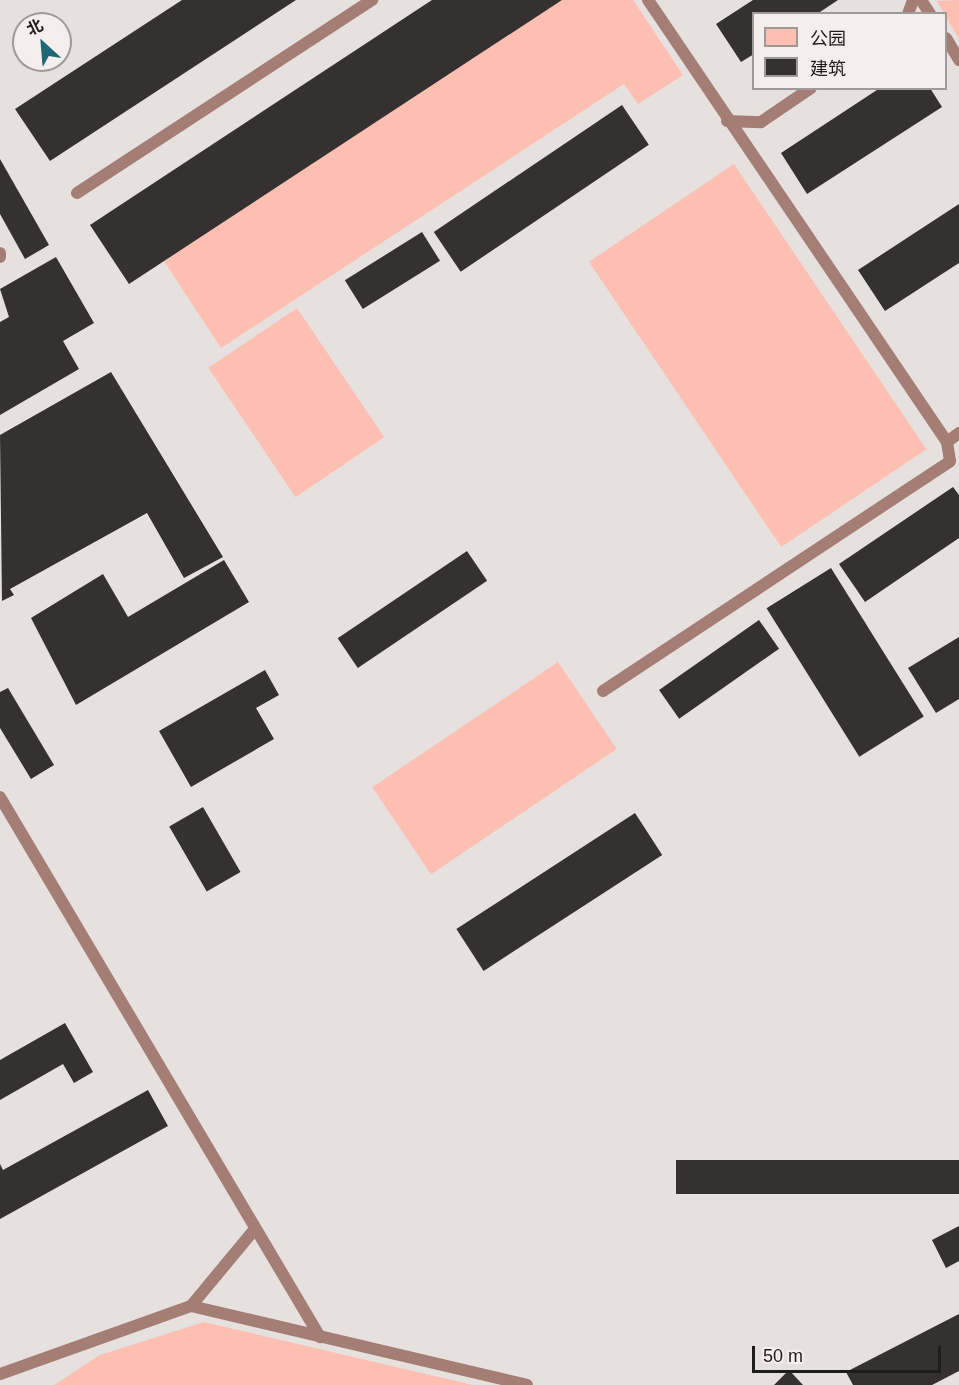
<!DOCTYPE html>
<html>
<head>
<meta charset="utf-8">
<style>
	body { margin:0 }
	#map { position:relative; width:959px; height:1385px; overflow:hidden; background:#e6e0df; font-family:Helvetica,"Noto Sans SC",sans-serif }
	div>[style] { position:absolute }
	.green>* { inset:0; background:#fdbfb1; transform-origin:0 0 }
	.building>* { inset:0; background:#353130; transform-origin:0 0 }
	.lane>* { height:12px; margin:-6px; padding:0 6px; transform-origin:6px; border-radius:6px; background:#a47d74 }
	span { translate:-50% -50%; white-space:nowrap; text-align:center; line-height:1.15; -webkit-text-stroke:6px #f4eeec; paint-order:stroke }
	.legend { position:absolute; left:752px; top:12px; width:195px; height:78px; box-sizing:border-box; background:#f4eeec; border:2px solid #9f9a99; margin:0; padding:8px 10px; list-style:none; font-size:18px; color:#1f1d1c }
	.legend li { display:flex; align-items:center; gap:12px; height:30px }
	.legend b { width:30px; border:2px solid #9f9a99 }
	.north { position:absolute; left:12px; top:12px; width:60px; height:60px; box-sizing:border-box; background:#f4eeec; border:2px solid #9f9a99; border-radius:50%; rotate:334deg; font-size:16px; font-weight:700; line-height:24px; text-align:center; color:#1f1d1c }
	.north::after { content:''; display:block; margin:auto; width:21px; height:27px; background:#1f6775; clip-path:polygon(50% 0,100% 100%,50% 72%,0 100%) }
	.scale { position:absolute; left:752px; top:1346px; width:189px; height:27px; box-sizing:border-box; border:3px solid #1f1d1c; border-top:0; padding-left:8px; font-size:18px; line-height:21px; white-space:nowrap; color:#1f1d1c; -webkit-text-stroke:4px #f4eeec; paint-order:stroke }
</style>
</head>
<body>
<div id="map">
	<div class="green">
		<div style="clip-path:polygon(560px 0,633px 0,683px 75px,638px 104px,624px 84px,221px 348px,164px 261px)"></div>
		<div style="clip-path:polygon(959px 0,959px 39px,937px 1px)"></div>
		<div style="left:734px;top:164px;width:344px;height:175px;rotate:56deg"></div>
		<div style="left:297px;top:308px;width:156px;height:107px;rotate:56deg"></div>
		<div style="left:558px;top:662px;width:105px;height:224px;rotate:56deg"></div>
		<div style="clip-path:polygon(204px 1322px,473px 1385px,54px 1385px,100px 1355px)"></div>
	</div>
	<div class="building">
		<div style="clip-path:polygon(182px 0,296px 0,50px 161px,15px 109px)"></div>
		<div style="clip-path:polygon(432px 0,562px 0,129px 284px,90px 225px)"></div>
		<div style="clip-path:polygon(753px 0,838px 0,817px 14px,754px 14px,754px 54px,741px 62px,716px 24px)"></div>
		<div style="clip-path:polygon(880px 88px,930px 88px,942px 107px,807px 194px,781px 153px)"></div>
		<div style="left:622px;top:105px;width:48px;height:227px;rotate:56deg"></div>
		<div style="clip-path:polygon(0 159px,49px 245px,25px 259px,0 214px)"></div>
		<div style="clip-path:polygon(959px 204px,959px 263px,885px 311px,858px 270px)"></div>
		<div style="left:422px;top:232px;width:34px;height:91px;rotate:58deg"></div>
		<div style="clip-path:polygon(56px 257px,94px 323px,63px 341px,79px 369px,0 415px,0 322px,9px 317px,0 289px)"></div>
		<div style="clip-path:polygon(111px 372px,223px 557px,184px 578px,147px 513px,10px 589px,14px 595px,2px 601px,0 435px)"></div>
		<div style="clip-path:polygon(953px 487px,959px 495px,959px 538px,865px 602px,839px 564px)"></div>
		<div style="left:467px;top:551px;width:36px;height:156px;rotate:56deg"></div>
		<div style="clip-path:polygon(224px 560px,249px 602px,76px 705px,31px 618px,103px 574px,128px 617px)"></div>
		<div style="left:831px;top:568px;width:175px;height:76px;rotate:58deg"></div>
		<div style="left:759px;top:620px;width:35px;height:122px;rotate:55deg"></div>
		<div style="clip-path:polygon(959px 637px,959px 699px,936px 713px,908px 668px)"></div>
		<div style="clip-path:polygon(265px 670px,279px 695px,256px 708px,274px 739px,191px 787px,159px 731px)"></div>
		<div style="clip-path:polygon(8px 688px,54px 765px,31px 779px,0 728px,0 692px)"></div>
		<div style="left:203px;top:807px;width:75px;height:39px;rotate:60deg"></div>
		<div style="left:635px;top:813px;width:50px;height:213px;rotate:57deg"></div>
		<div style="clip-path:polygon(65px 1023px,93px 1072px,74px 1083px,63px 1064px,0 1100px,0 1060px)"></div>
		<div style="clip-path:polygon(148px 1090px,168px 1126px,0 1219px,0 1164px,3px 1170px)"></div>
		<div style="left:959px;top:1160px;width:34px;height:283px;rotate:90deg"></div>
		<div style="clip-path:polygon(959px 1226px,959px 1261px,946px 1268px,932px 1240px)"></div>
		<div style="clip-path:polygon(959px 1314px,959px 1371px,932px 1385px,853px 1385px,846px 1372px)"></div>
		<div style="clip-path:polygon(789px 1370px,803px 1385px,774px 1385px)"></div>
	</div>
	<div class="lane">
		<div style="left:648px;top:0;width:534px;rotate:55.92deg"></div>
		<div style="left:921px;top:0;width:17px;rotate:57deg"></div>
		<div style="left:908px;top:14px;width:15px;rotate:-70deg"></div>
		<div style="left:946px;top:38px;width:26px;rotate:59deg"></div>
		<div style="left:727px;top:121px;width:34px;rotate:2deg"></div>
		<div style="left:761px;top:122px;width:60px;rotate:-34.2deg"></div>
		<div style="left:77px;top:193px;width:353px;rotate:-33.2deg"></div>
		<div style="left:0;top:253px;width:4px;rotate:90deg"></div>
		<div style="left:603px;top:691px;width:416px;rotate:-33.5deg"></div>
		<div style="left:950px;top:461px;width:19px;rotate:-99deg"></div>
		<div style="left:947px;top:442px;width:15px;rotate:-37deg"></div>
		<div style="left:0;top:797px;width:628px;rotate:59.35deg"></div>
		<div style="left:191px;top:1306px;width:100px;rotate:-50.3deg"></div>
		<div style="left:0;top:1374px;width:203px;rotate:-19.6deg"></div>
		<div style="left:191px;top:1306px;width:345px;rotate:13.2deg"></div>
	</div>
	<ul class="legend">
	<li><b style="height:16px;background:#fdbfb1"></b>公园</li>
	<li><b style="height:16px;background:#353130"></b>建筑</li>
	</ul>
	<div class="north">北</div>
	<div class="scale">50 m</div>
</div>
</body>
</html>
